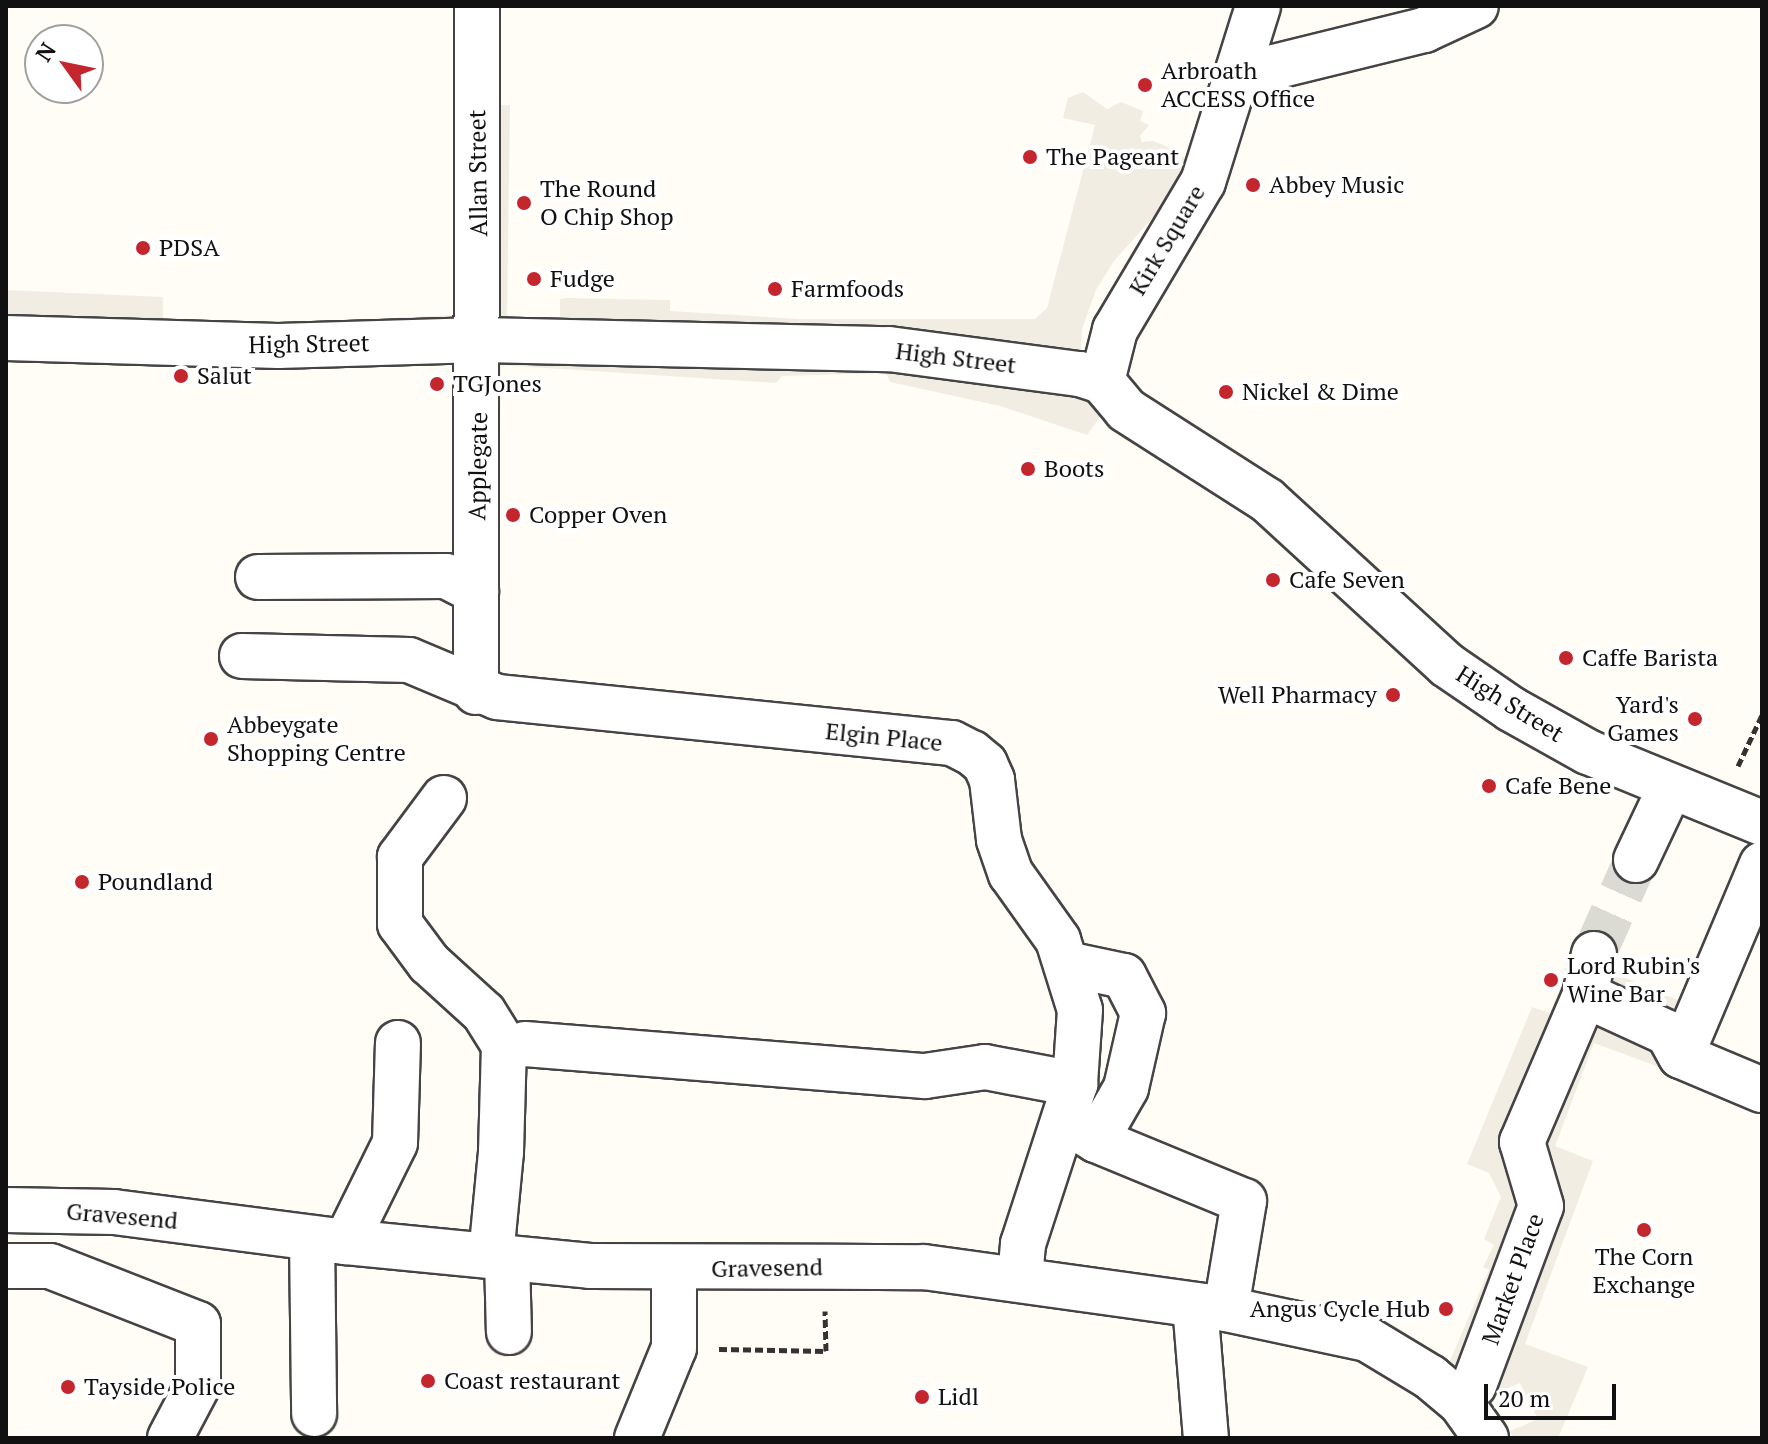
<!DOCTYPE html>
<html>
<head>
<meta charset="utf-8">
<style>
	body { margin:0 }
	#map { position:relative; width:1768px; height:1444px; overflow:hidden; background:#fffdf5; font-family:"PT Serif",serif }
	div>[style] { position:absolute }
	.plaza>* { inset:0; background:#f1ede2 }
	.minor-tunnel>* { height:44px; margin-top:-22px; transform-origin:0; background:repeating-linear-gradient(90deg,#dbdad3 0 44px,transparent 0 66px) }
	.path>* { height:5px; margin-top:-2.5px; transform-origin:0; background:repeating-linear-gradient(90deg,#333 0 8px,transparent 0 12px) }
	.roads { filter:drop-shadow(2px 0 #444) drop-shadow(-2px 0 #444) drop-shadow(0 2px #444) drop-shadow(0 -2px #444) }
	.minor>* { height:44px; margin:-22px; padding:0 22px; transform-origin:22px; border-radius:22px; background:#fff }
	.dots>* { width:22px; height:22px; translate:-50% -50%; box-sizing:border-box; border:4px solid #fff; border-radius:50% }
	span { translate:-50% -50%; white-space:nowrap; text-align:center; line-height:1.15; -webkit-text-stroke:8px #fff; paint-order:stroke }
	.poi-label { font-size:24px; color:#111 }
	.left { translate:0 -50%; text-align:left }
	.right { translate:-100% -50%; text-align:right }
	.street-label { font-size:24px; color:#111 }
	.frame { position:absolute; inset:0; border:8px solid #111; pointer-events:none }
	.north { position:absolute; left:24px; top:24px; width:80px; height:80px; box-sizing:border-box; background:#fff; border:2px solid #a0a0a0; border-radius:50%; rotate:303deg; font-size:22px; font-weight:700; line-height:32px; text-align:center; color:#111 }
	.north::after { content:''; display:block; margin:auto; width:28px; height:36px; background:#c4262e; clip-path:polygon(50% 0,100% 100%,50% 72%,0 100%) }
	.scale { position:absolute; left:1484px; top:1384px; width:132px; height:36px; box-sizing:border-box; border:4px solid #111; border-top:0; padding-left:10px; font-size:24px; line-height:28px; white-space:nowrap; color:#111; -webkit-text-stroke:6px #fff; paint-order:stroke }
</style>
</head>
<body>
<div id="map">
	<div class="plaza">
		<div style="clip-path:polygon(1083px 92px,1107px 109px,1121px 102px,1143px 111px,1140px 121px,1149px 125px,1140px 136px,1142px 142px,1153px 141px,1175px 150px,1177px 156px,1194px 158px,1179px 188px,1114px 261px,1096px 290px,1082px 329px,1080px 360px,1105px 410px,1087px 435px,1000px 406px,890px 382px,886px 373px,782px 376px,776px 383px,501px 365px,498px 556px,454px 555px,456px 371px,444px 358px,161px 367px,6px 362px,6px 290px,163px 297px,163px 322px,243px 325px,456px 315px,458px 107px,510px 105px,507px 315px,512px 320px,560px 320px,560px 299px,567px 298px,670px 300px,670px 311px,799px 319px,1035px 319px,1047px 308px,1095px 125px,1063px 118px,1068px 98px)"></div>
		<div style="clip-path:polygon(1573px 956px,1690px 1005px,1698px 1047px,1762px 1105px,1594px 1043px,1555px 1146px,1593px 1161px,1525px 1344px,1588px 1367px,1558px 1438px,1513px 1438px,1510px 1431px,1538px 1419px,1520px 1383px,1480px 1399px,1466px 1377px,1449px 1363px,1489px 1270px,1483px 1267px,1494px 1245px,1484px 1239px,1501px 1197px,1489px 1173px,1467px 1164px,1532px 1007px,1550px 1013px)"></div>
	</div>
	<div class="minor-tunnel">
		<div style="left:1594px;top:954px;width:103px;rotate:-65.9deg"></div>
	</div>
	<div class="path">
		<div style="left:1738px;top:766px;width:56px;rotate:-64.8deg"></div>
		<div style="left:719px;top:1349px;width:107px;rotate:1.1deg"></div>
		<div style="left:826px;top:1351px;width:40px;rotate:-91.4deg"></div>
	</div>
	<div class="roads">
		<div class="minor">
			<div style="left:1237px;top:76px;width:193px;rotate:-13.8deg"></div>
			<div style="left:1424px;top:30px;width:57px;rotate:-24.8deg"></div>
			<div style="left:6px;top:338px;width:272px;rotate:1.7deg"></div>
			<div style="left:278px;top:346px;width:202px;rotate:-1.7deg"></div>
			<div style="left:480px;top:340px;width:409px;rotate:1.3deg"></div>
			<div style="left:889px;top:349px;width:193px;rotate:7.5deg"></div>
			<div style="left:1080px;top:374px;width:23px;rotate:18deg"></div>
			<div style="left:1102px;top:381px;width:38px;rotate:50deg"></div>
			<div style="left:1126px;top:410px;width:167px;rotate:32.6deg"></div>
			<div style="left:1267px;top:500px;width:244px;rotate:42.5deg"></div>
			<div style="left:1447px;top:665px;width:78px;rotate:34.5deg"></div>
			<div style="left:1511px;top:709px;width:88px;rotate:29.2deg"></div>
			<div style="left:1588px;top:752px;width:188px;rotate:22.2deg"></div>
			<div style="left:1102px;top:381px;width:53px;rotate:-75.7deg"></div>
			<div style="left:1115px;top:330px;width:172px;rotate:-59.3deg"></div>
			<div style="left:1203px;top:182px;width:184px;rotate:-72.6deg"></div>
			<div style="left:258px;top:577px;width:188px;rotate:-0.3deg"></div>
			<div style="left:446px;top:576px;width:34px;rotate:27deg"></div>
			<div style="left:242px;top:656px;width:167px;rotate:1.4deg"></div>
			<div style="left:409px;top:660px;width:95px;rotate:22.8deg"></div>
			<div style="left:497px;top:697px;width:457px;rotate:5.8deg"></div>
			<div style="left:952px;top:743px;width:22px;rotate:27deg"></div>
			<div style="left:972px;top:753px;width:17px;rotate:40deg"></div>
			<div style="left:985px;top:764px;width:17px;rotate:66deg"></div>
			<div style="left:992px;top:780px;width:60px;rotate:83.3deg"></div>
			<div style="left:999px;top:840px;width:36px;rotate:71deg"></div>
			<div style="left:1011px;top:874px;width:81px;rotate:54.5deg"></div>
			<div style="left:1058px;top:940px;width:73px;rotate:72.6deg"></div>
			<div style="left:1080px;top:1010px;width:74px;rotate:93.9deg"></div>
			<div style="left:1075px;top:1084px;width:168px;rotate:108deg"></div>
			<div style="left:1023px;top:1244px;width:35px;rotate:95deg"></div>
			<div style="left:476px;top:692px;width:686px;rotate:-89.92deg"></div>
			<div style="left:444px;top:798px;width:74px;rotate:126.7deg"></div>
			<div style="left:400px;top:857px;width:67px;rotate:90deg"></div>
			<div style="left:400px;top:924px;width:49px;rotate:53.4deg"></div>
			<div style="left:429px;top:963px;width:74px;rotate:42.3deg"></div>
			<div style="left:484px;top:1013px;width:38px;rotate:58deg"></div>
			<div style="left:504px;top:1045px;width:107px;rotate:91.6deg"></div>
			<div style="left:501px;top:1152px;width:104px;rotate:95.5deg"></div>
			<div style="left:1636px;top:860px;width:80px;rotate:-64.7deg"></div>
			<div style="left:1067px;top:964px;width:58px;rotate:11.9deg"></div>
			<div style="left:1124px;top:976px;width:42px;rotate:62.8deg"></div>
			<div style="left:1143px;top:1013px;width:77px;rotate:102.8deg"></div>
			<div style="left:1126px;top:1088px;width:60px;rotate:120deg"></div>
			<div style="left:1585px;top:995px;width:91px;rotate:24.6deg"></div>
			<div style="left:1668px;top:1033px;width:26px;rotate:61deg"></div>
			<div style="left:525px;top:1044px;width:401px;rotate:4.6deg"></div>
			<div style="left:925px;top:1076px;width:61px;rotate:-8.5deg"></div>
			<div style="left:985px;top:1067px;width:92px;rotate:10.7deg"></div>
			<div style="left:1681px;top:1056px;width:208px;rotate:-67.1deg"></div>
			<div style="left:1681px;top:1056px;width:88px;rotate:22.8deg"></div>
			<div style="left:1064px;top:1120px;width:38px;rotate:32deg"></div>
			<div style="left:1096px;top:1140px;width:160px;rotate:22.4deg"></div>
			<div style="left:1244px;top:1201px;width:109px;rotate:99.5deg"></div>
			<div style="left:6px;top:1210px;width:108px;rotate:1.1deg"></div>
			<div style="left:114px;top:1212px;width:234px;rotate:7.4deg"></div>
			<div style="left:346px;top:1242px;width:245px;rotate:5.6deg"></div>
			<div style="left:590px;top:1266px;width:334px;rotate:0.2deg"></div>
			<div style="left:924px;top:1267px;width:305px;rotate:7.9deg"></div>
			<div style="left:1226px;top:1309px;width:144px;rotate:12deg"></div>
			<div style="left:1367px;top:1339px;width:74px;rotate:31.1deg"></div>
			<div style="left:1430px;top:1377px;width:40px;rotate:40deg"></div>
			<div style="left:1461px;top:1403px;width:43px;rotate:54.5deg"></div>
			<div style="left:312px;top:1238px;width:176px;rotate:89.3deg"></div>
			<div style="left:346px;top:1242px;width:110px;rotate:-63.7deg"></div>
			<div style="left:395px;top:1143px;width:100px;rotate:-88.3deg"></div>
			<div style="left:507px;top:1258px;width:74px;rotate:88.5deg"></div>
			<div style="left:6px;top:1266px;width:44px"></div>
			<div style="left:50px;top:1266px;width:159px;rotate:21.4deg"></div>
			<div style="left:198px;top:1324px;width:61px;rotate:90deg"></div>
			<div style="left:198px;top:1385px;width:60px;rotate:117.8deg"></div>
			<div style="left:1195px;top:1305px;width:133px;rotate:85.3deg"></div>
			<div style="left:1474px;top:1385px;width:191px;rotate:-69.5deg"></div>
			<div style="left:1541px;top:1206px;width:67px;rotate:-106.5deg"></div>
			<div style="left:1522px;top:1142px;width:160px;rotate:-66.8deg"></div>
			<div style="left:1585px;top:995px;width:42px;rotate:-77.6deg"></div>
			<div style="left:637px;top:1438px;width:97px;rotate:-67.7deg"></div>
			<div style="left:674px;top:1348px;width:78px;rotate:-90deg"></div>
		</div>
	</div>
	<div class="dots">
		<div style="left:1145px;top:85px;background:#c4262e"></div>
		<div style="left:1030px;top:157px;background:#c4262e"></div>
		<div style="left:1253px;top:185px;background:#c4262e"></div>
		<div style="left:524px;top:203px;background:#c4262e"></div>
		<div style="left:143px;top:248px;background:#c4262e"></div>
		<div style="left:534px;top:279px;background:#c4262e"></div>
		<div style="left:775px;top:289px;background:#c4262e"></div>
		<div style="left:181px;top:376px;background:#c4262e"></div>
		<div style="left:437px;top:384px;background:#c4262e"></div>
		<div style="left:1226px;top:392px;background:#c4262e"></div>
		<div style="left:1028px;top:469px;background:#c4262e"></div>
		<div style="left:513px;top:515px;background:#c4262e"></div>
		<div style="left:1273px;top:580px;background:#c4262e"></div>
		<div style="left:1566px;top:658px;background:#c4262e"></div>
		<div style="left:1393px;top:695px;background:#c4262e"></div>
		<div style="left:1695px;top:719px;background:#c4262e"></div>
		<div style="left:211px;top:739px;background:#c4262e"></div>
		<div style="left:1489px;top:786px;background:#c4262e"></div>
		<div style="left:82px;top:882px;background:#c4262e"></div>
		<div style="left:1551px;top:980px;background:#c4262e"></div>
		<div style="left:1644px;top:1230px;background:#c4262e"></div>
		<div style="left:1446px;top:1309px;background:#c4262e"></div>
		<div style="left:428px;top:1381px;background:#c4262e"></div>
		<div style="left:68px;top:1387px;background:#c4262e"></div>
		<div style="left:922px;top:1397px;background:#c4262e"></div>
	</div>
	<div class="poi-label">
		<span class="left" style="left:1161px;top:85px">Arbroath<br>ACCESS Office</span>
		<span class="left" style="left:1046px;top:157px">The Pageant</span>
		<span class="left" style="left:1269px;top:185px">Abbey Music</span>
		<span class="left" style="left:540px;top:203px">The Round<br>O Chip Shop</span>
		<span class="left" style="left:159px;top:248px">PDSA</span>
		<span class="left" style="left:550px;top:279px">Fudge</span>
		<span class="left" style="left:791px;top:289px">Farmfoods</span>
		<span class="left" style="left:197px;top:376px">Salut</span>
		<span class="left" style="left:453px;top:384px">TGJones</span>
		<span class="left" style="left:1242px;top:392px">Nickel &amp; Dime</span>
		<span class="left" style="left:1044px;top:469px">Boots</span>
		<span class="left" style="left:529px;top:515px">Copper Oven</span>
		<span class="left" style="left:1289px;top:580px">Cafe Seven</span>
		<span class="left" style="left:1582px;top:658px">Caffe Barista</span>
		<span class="right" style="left:1377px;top:695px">Well Pharmacy</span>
		<span class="right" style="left:1679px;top:719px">Yard's<br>Games</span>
		<span class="left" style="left:227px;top:739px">Abbeygate<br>Shopping Centre</span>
		<span class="left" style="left:1505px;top:786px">Cafe Bene</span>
		<span class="left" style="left:98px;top:882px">Poundland</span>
		<span class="left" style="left:1567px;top:980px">Lord Rubin's<br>Wine Bar</span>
		<span style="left:1644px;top:1271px">The Corn<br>Exchange</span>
		<span class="right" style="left:1430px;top:1309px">Angus Cycle Hub</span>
		<span class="left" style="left:444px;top:1381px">Coast restaurant</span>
		<span class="left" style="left:84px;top:1387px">Tayside Police</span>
		<span class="left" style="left:938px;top:1397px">Lidl</span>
	</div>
	<div class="street-label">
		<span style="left:478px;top:173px;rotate:-91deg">Allan Street</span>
		<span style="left:1167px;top:240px;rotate:-59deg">Kirk Square</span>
		<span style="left:309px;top:344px;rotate:-1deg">High Street</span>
		<span style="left:956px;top:358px;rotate:7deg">High Street</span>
		<span style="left:478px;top:466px;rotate:-89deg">Applegate</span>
		<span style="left:1510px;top:704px;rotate:32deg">High Street</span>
		<span style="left:884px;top:737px;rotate:6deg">Elgin Place</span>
		<span style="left:122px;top:1216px;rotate:5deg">Gravesend</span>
		<span style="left:767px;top:1268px;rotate:-1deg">Gravesend</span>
		<span style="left:1513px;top:1279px;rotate:-70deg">Market Place</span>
	</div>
	<div class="frame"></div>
	<div class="north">N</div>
	<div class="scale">20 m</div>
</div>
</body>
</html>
